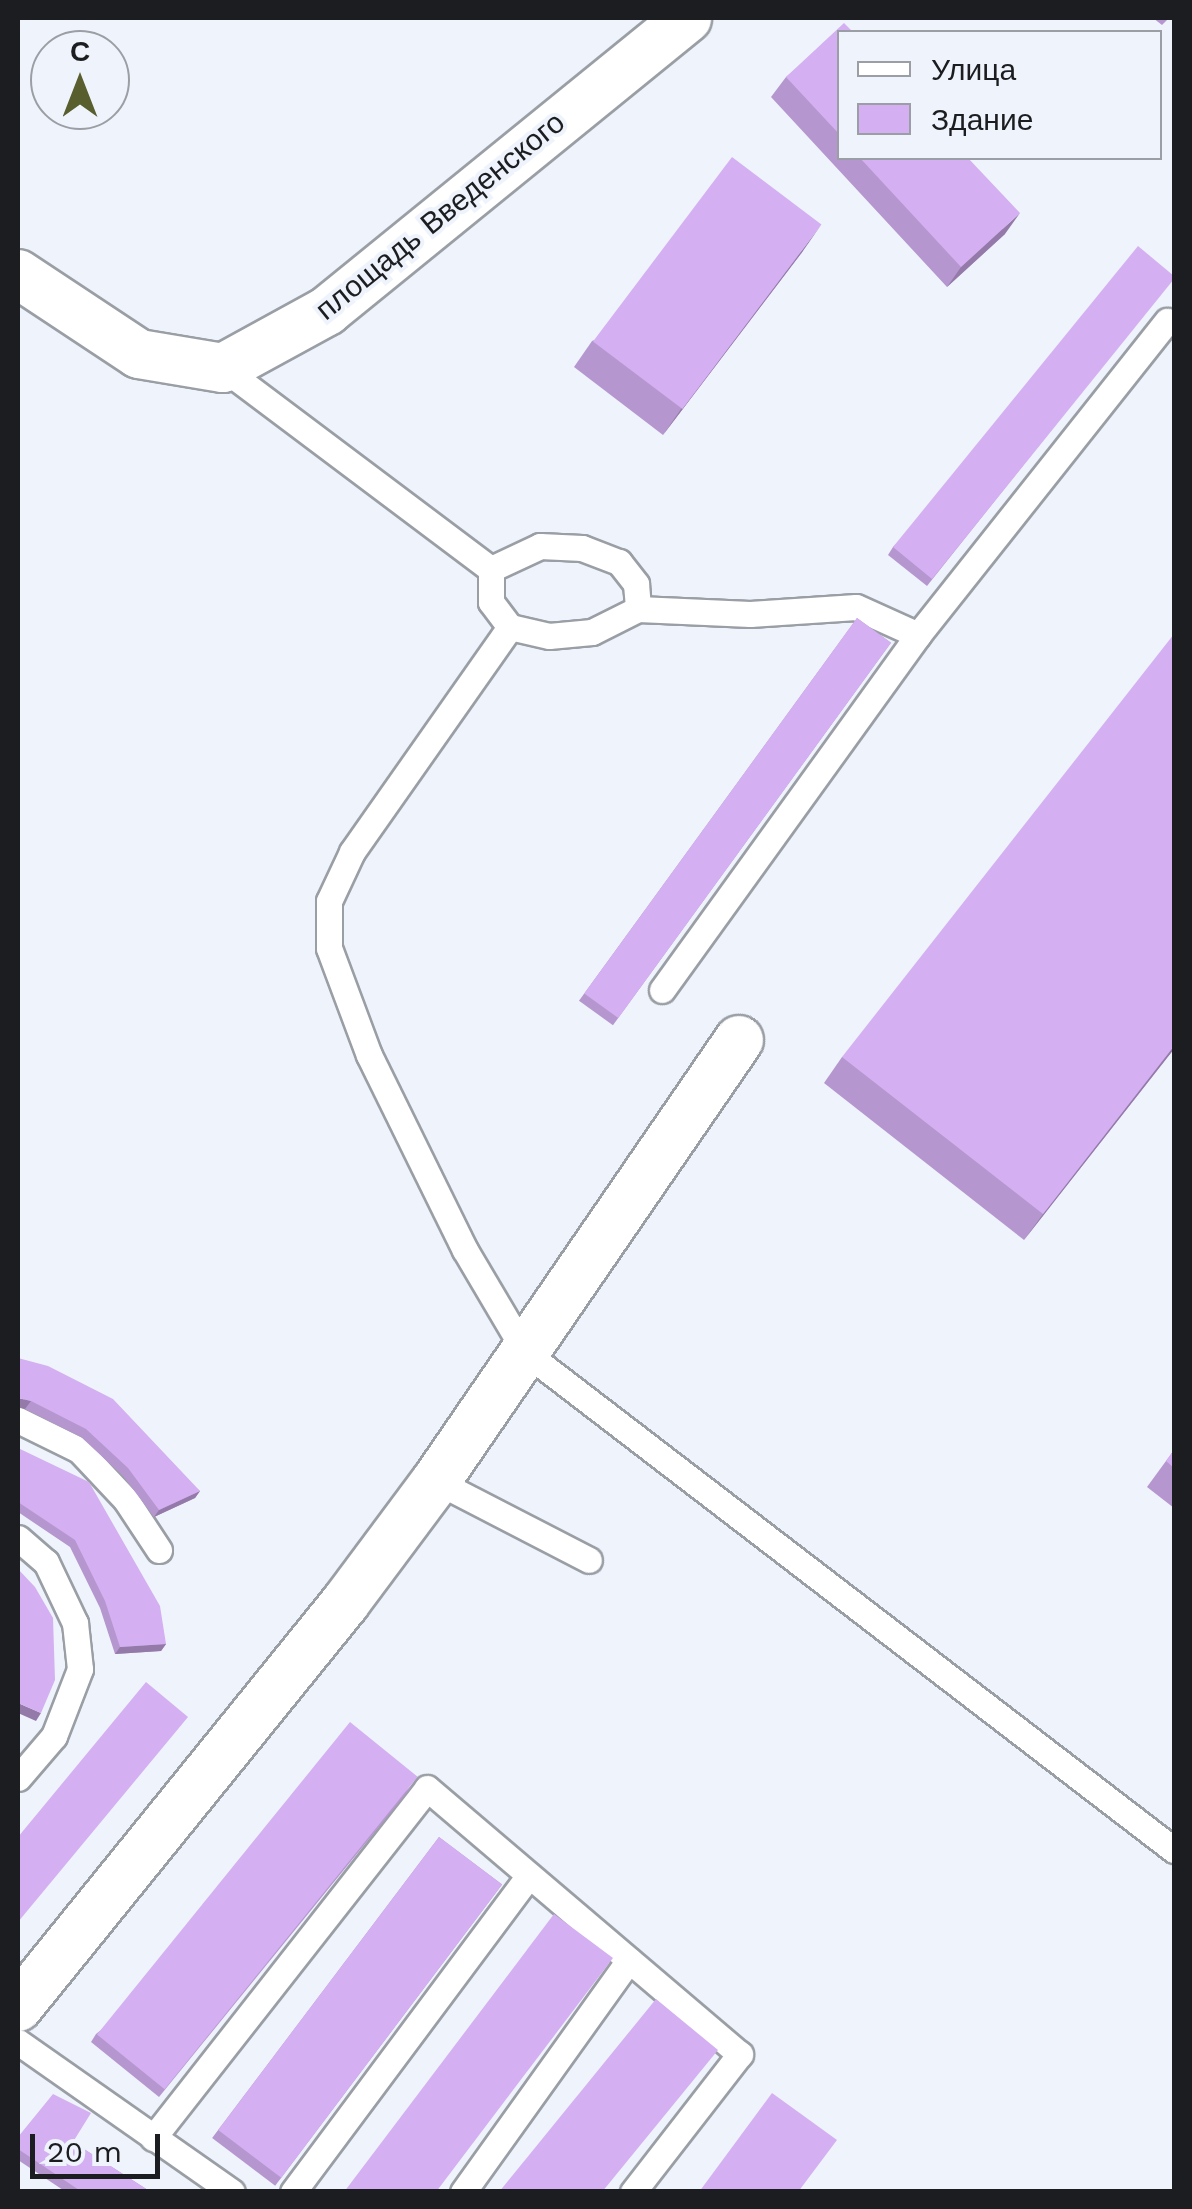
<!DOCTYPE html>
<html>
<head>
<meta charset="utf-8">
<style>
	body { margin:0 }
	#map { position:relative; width:1192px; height:2209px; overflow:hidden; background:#eff4fc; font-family:"Work Sans",sans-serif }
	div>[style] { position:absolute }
	.roads { filter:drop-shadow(2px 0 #9a9ea5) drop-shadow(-2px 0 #9a9ea5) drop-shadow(0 2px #9a9ea5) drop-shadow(0 -2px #9a9ea5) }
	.lane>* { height:25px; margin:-12.5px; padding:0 12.5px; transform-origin:12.5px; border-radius:12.5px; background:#fff }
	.street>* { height:48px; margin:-24px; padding:0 24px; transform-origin:24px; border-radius:24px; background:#fff }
	.wall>* { inset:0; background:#b696cf; transform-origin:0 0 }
	.shaded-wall>* { inset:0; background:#947aa9 }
	.building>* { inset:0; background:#d4aff1; transform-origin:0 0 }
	span { translate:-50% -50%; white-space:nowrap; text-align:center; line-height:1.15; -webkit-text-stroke:8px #eff4fc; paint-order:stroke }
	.street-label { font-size:30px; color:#1c1d20 }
	.frame { position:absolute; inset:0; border:20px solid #1c1d20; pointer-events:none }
	.legend { position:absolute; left:837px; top:30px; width:325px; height:130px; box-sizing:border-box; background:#eff4fc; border:2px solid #9b9ea4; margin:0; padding:12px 18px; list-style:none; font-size:30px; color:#1c1d20 }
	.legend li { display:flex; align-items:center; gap:20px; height:50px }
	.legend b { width:50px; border:2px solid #9b9ea4 }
	.north { position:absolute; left:30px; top:30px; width:100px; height:100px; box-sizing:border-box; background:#eff4fc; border:2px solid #9b9ea4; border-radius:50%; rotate:0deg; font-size:28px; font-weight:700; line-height:40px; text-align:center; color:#1c1d20 }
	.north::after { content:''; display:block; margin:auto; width:35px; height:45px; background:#585e2d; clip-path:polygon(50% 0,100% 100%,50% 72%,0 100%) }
	.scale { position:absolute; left:30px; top:2134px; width:130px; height:45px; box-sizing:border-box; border:5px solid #1c1d20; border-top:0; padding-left:12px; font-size:30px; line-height:35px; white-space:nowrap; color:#1c1d20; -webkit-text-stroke:8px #eff4fc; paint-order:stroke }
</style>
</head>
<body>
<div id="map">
	<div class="roads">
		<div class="lane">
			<div style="left:223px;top:368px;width:335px;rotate:36.9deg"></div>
			<div style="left:491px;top:569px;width:33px;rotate:90deg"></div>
			<div style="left:491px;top:602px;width:31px;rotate:53deg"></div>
			<div style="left:510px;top:627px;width:40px;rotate:13deg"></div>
			<div style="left:549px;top:636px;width:43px;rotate:-5.3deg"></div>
			<div style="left:592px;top:632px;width:51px;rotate:-26.6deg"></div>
			<div style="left:638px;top:609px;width:112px;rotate:2.6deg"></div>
			<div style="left:750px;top:614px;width:106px;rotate:-3.8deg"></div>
			<div style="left:856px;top:607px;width:68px;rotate:24.3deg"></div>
			<div style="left:918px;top:635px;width:401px;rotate:-51.6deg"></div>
			<div style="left:491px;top:569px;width:54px;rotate:-25.1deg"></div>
			<div style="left:540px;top:546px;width:42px;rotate:2.7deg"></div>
			<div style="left:582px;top:548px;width:40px;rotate:21deg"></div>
			<div style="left:619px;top:562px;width:28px;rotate:52deg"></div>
			<div style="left:636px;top:584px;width:25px;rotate:85deg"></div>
			<div style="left:510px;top:627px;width:275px;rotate:125.1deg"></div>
			<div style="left:352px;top:852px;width:54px;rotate:115.1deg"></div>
			<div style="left:329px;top:901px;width:47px;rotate:90deg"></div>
			<div style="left:329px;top:948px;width:114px;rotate:69.5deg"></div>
			<div style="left:369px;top:1055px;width:217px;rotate:63.8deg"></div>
			<div style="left:465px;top:1250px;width:120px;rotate:59.4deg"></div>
			<div style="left:526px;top:1353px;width:817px;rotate:37.49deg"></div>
			<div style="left:662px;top:990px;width:438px;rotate:-54.2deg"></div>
			<div style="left:18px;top:1420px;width:68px;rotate:26.2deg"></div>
			<div style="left:79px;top:1450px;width:69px;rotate:46.8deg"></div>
			<div style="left:126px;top:1500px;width:60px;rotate:56.6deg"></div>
			<div style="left:436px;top:1481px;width:172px;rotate:27.3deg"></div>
			<div style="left:18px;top:1538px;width:37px;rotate:41deg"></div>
			<div style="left:46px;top:1562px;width:68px;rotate:64.6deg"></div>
			<div style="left:75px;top:1623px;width:46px;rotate:83.8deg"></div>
			<div style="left:80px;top:1669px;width:72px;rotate:111.2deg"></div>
			<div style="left:54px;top:1736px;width:55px;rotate:130.6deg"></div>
			<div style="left:18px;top:2042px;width:261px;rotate:35deg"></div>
			<div style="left:153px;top:2138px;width:444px;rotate:-51.9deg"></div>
			<div style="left:427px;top:1788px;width:411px;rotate:40.4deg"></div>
			<div style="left:740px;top:2054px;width:175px;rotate:127.8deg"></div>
			<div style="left:293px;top:2192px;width:392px;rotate:-53.3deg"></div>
			<div style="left:463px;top:2192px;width:285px;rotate:-54.4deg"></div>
		</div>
		<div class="street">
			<div style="left:18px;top:274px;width:145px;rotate:33.5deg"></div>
			<div style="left:139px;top:354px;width:85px;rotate:9.5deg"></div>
			<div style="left:223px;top:368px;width:119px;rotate:-28.7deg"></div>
			<div style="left:327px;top:311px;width:464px;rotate:-39.1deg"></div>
			<div style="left:18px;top:2007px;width:520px;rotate:-51.01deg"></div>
			<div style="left:345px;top:1603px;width:152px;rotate:-53.3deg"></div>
			<div style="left:436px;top:1481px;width:535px;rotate:-55.51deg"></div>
		</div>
	</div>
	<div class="wall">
		<div style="clip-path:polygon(1153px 18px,1169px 18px,1162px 25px)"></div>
		<div style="clip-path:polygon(840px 32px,840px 158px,968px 158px,1005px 234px,947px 287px,771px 97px,786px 77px)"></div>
		<div style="clip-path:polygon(803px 251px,663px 435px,574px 367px,592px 341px)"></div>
		<div style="clip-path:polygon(1174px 276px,927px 586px,888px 555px,893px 547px)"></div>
		<div style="left:857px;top:618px;width:42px;height:473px;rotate:36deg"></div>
		<div style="clip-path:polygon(1174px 1049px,1024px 1240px,824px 1083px,842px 1057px)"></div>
		<div style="clip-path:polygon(18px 1358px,200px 1491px,195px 1498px,154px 1517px,123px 1476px,81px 1437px,25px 1409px)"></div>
		<div style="clip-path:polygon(18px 1448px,166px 1644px,161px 1651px,115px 1654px,100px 1608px,70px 1547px,18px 1512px)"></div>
		<div style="clip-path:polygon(1174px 1450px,1174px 1508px,1147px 1487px)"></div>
		<div style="clip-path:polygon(413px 1785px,159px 2097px,91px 2042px,96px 2034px)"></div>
		<div style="left:439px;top:1837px;width:79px;height:377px;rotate:37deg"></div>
		<div style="clip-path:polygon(18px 2137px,73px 2142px,151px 2192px,66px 2192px,18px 2160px)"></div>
	</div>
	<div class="shaded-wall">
		<div style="clip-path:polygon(1020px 213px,1005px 234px,947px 287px,961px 267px)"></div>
		<div style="clip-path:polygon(821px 225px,803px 251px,663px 435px,681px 409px)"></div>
		<div style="clip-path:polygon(1174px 1046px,1174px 1049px,1024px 1240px,1043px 1214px)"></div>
		<div style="clip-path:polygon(18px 1398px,31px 1401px,25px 1409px,18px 1407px)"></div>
		<div style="clip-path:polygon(200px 1491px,195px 1498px,154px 1517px,159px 1510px)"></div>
		<div style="clip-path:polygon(166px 1644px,161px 1651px,115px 1654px,120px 1647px)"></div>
		<div style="clip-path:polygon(18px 1703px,41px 1713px,36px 1721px,18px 1713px)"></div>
	</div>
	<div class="building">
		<div style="clip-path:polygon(844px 23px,853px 32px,840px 32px,840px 135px,786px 77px)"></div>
		<div style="left:732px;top:157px;width:112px;height:231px;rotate:37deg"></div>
		<div style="clip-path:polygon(860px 158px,968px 158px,1020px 213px,961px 267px)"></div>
		<div style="clip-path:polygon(1138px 246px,1174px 276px,1174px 279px,932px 579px,893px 547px)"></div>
		<div style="left:857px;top:618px;width:42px;height:464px;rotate:36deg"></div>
		<div style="clip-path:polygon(1174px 634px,1174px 1046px,1043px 1214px,842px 1057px)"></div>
		<div style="clip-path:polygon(18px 1358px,48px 1366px,113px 1399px,200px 1491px,159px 1510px,128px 1468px,86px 1429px,31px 1401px,18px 1398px)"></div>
		<div style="clip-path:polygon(18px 1448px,89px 1482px,160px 1606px,166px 1644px,120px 1647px,105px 1601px,75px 1540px,18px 1502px)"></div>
		<div style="clip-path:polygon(1174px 1450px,1174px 1468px,1166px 1461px)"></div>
		<div style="clip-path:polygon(18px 1569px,35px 1587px,53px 1618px,55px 1680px,41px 1713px,18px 1703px)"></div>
		<div style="clip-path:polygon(146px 1682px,188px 1717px,18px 1922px,18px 1837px)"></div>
		<div style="left:350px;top:1722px;width:87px;height:402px;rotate:39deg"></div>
		<div style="left:439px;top:1837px;width:79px;height:367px;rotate:37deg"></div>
		<div style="clip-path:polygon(554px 1914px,613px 1958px,436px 2192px,344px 2192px)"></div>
		<div style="clip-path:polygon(656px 1999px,718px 2050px,602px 2192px,499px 2192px)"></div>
		<div style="clip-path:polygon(772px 2093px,837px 2140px,798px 2192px,699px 2192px)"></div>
		<div style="clip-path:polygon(53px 2094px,91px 2113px,73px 2142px,151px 2192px,82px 2192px,18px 2149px,18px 2137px)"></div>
	</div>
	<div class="street-label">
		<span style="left:440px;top:216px;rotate:-39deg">площадь Введенского</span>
	</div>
	<div class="frame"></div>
	<ul class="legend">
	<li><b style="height:12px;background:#fff"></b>Улица</li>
	<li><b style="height:28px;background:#d4aff1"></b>Здание</li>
	</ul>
	<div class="north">С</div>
	<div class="scale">20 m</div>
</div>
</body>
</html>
